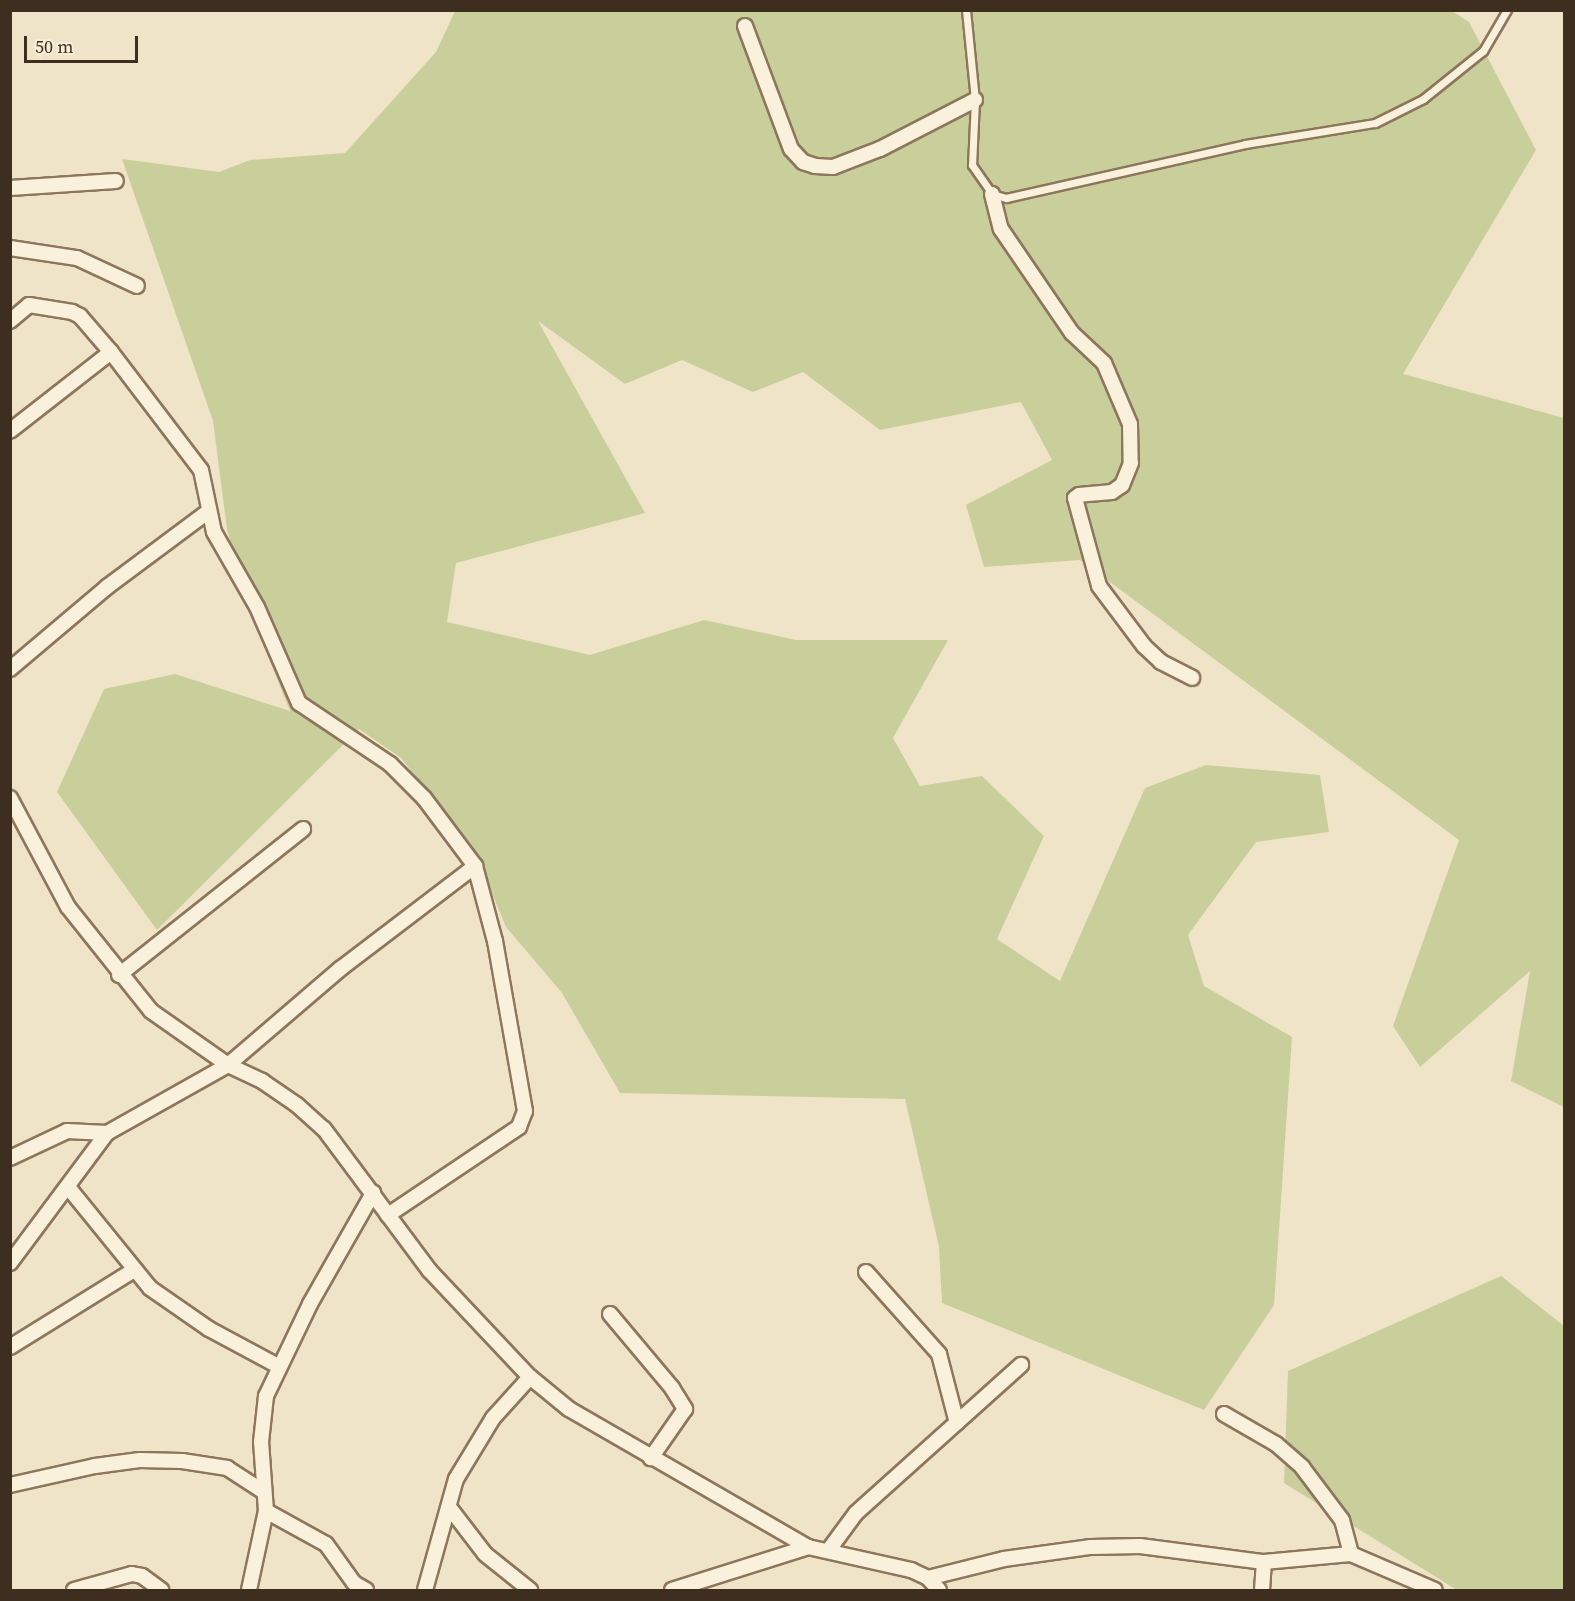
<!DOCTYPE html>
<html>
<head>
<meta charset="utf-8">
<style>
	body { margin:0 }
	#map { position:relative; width:1575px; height:1601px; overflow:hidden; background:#f0e4c8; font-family:"Source Serif 4",serif }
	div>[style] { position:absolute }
	.green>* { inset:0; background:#c9cf9b }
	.roads { filter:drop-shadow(2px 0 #8d765c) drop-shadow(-2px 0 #8d765c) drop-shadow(0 2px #8d765c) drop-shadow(0 -2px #8d765c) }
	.service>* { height:7px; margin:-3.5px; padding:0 3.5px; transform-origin:3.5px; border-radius:3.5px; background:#faf1dc }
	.minor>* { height:14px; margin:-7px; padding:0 7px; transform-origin:7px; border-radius:7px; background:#faf1dc }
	span { translate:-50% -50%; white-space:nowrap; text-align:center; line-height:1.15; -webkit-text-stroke:4.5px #f7eed8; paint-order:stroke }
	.frame { position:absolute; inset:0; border:12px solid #3d2e20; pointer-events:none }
	.scale { position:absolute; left:24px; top:36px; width:114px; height:27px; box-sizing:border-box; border:3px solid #3d2e20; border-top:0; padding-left:8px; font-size:18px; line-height:21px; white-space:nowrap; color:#3d2e20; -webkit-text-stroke:4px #f7eed8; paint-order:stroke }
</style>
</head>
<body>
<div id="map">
	<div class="green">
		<div style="clip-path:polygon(455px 11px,1452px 11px,1469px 22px,1536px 150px,1403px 374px,1564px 418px,1564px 1107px,1511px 1081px,1530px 971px,1420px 1067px,1393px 1026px,1459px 840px,1080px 560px,984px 567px,966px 505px,1052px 460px,1021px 402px,880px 430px,803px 372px,753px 392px,682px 360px,625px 384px,538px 321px,645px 513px,456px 563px,447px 622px,590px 655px,704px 620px,796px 640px,948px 640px,893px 738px,920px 786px,982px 776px,1044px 836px,997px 939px,1060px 981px,1145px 788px,1206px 765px,1320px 775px,1329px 832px,1256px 842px,1188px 935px,1204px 986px,1292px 1037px,1274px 1305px,1204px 1410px,942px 1303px,939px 1247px,905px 1099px,620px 1093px,562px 993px,506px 927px,476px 854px,401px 758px,359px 729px,157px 930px,57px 792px,104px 689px,175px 674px,290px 711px,247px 604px,227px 529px,213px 421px,122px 159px,219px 172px,250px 160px,345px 153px,436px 52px)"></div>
		<div style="clip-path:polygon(1501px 1276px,1564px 1326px,1564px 1590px,1457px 1590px,1284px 1483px,1288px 1371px)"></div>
	</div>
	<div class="roads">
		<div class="service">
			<div style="left:966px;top:10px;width:90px;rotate:84.3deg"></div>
			<div style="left:975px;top:100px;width:65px;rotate:92.6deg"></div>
			<div style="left:972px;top:165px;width:35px;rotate:55deg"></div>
			<div style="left:992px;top:194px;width:15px;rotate:16deg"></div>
			<div style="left:1006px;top:198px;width:245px;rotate:-12.7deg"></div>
			<div style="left:1245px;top:144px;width:132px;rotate:-9.2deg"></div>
			<div style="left:1375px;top:123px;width:54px;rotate:-26.6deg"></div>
			<div style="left:1423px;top:99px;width:77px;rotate:-38.7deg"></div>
			<div style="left:1483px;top:51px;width:48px;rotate:-59.7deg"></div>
		</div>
		<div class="minor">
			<div style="left:745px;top:26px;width:131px;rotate:69.5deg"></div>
			<div style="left:791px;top:149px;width:18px;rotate:47deg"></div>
			<div style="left:803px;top:162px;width:13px;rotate:18deg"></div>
			<div style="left:815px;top:166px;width:18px;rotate:3deg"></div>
			<div style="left:833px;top:167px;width:50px;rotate:-21deg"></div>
			<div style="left:880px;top:149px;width:107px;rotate:-27.3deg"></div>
			<div style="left:10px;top:188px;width:106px;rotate:-3.8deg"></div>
			<div style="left:992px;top:194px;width:36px;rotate:76deg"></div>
			<div style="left:1001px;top:229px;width:126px;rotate:55.7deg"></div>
			<div style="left:1072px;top:333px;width:44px;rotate:43.2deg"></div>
			<div style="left:1104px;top:363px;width:66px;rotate:66.9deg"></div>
			<div style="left:1130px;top:424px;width:39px;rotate:89deg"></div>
			<div style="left:1131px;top:463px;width:24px;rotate:112deg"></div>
			<div style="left:1122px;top:485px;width:12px;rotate:145deg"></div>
			<div style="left:1112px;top:492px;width:33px;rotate:175deg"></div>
			<div style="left:1079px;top:495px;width:5px;rotate:143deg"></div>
			<div style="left:1075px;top:498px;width:91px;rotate:74.7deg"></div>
			<div style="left:1099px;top:586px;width:75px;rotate:53.1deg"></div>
			<div style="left:1144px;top:646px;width:23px;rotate:43deg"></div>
			<div style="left:1161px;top:662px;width:35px;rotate:27deg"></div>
			<div style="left:10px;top:248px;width:68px;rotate:8.5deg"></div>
			<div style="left:77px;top:258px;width:66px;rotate:25deg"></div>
			<div style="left:10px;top:321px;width:25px;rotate:-40deg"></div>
			<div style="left:29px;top:305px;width:44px;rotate:9.2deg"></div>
			<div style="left:72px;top:312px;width:9px;rotate:27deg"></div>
			<div style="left:80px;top:316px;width:48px;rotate:49.3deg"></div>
			<div style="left:111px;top:352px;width:128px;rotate:142deg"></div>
			<div style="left:111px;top:352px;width:148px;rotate:52.7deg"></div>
			<div style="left:201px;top:470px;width:63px;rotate:78.2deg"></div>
			<div style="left:214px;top:532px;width:86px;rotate:60.2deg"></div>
			<div style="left:257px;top:607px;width:105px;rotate:66.4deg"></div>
			<div style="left:299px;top:703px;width:110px;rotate:33.8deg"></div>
			<div style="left:390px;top:764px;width:48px;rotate:45deg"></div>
			<div style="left:424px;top:798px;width:85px;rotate:53.1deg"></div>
			<div style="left:475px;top:866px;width:78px;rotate:75.1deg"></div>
			<div style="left:495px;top:941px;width:173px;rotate:80deg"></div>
			<div style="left:525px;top:1111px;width:17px;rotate:111deg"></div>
			<div style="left:519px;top:1127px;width:158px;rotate:146.1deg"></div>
			<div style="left:10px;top:669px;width:127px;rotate:-40.2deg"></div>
			<div style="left:107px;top:587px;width:127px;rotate:-36.7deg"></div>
			<div style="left:10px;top:798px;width:123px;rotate:62deg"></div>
			<div style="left:68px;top:907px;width:133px;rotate:51.4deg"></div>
			<div style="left:151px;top:1011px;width:94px;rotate:35deg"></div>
			<div style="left:228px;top:1065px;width:38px;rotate:25deg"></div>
			<div style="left:262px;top:1081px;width:42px;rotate:34.4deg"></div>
			<div style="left:297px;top:1105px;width:36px;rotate:42deg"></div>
			<div style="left:324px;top:1129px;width:176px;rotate:53.3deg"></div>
			<div style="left:429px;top:1270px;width:147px;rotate:46.7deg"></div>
			<div style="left:530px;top:1377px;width:50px;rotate:39.4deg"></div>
			<div style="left:569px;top:1409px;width:276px;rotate:30deg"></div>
			<div style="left:808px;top:1547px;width:106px;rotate:12.6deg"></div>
			<div style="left:911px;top:1570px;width:19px;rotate:25deg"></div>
			<div style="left:928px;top:1578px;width:16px;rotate:47deg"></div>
			<div style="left:119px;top:975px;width:235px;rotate:-38.4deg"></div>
			<div style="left:10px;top:1158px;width:63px;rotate:-25.3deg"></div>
			<div style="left:67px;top:1131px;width:40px;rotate:2.9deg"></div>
			<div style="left:68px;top:1187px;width:130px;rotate:50.9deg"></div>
			<div style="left:150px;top:1288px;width:72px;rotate:34.8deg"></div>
			<div style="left:209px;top:1329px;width:78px;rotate:28.2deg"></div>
			<div style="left:10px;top:1263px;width:162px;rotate:-53.3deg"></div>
			<div style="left:107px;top:1133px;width:139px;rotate:-29.3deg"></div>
			<div style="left:228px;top:1065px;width:148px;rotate:-40.6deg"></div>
			<div style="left:340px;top:969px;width:170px;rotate:-37.3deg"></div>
			<div style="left:866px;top:1272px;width:110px;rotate:48.3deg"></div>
			<div style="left:939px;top:1354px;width:71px;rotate:75.4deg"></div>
			<div style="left:610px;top:1314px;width:97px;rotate:50deg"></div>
			<div style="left:672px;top:1388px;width:25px;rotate:58deg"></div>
			<div style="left:685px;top:1409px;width:60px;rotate:124.8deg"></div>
			<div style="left:10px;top:1347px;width:146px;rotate:-31.8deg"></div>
			<div style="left:1224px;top:1414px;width:60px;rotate:30deg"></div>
			<div style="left:1276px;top:1444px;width:35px;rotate:41deg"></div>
			<div style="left:1302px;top:1467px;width:66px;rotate:53deg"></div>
			<div style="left:1342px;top:1520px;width:35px;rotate:75deg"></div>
			<div style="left:10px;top:1485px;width:87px;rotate:-12.6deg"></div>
			<div style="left:95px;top:1466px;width:45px;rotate:-7.6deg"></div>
			<div style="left:140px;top:1460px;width:42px;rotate:1.4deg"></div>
			<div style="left:182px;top:1461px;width:46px;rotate:8.8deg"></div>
			<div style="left:227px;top:1468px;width:44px;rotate:33deg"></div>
			<div style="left:449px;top:1507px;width:59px;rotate:52.5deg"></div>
			<div style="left:485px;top:1554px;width:58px;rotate:38.7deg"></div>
			<div style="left:266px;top:1511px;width:68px;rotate:28.8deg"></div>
			<div style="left:326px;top:1544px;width:48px;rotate:54.3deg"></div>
			<div style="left:354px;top:1583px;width:14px;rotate:30deg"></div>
			<div style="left:828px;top:1551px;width:47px;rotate:-53.6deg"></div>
			<div style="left:856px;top:1513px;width:222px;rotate:-41.9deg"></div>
			<div style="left:928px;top:1578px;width:78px;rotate:-14deg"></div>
			<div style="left:1004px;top:1559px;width:88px;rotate:-7.9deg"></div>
			<div style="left:1091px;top:1547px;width:49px;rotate:-1.2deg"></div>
			<div style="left:1140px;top:1546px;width:125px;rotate:7.4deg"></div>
			<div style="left:1264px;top:1562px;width:87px;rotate:-5.3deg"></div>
			<div style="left:1351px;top:1554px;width:91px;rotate:23.2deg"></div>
			<div style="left:74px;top:1590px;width:60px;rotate:-15.4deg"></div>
			<div style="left:132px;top:1574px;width:10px;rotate:11deg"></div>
			<div style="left:142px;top:1576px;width:24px;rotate:36deg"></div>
			<div style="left:249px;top:1590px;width:81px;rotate:-77.9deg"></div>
			<div style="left:266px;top:1511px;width:69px;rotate:-94.1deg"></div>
			<div style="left:261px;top:1442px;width:46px;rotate:-83.8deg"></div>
			<div style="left:266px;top:1396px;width:102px;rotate:-64.4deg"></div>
			<div style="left:310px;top:1304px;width:128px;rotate:-60.4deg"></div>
			<div style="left:425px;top:1590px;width:115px;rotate:-74.4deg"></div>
			<div style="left:456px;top:1479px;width:71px;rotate:-58.8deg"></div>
			<div style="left:493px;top:1418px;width:55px;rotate:-47.9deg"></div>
			<div style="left:672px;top:1590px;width:143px;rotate:-17.5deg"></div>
			<div style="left:1262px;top:1590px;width:28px;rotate:-86deg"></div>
		</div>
	</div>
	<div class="frame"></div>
	<div class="scale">50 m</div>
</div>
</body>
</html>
